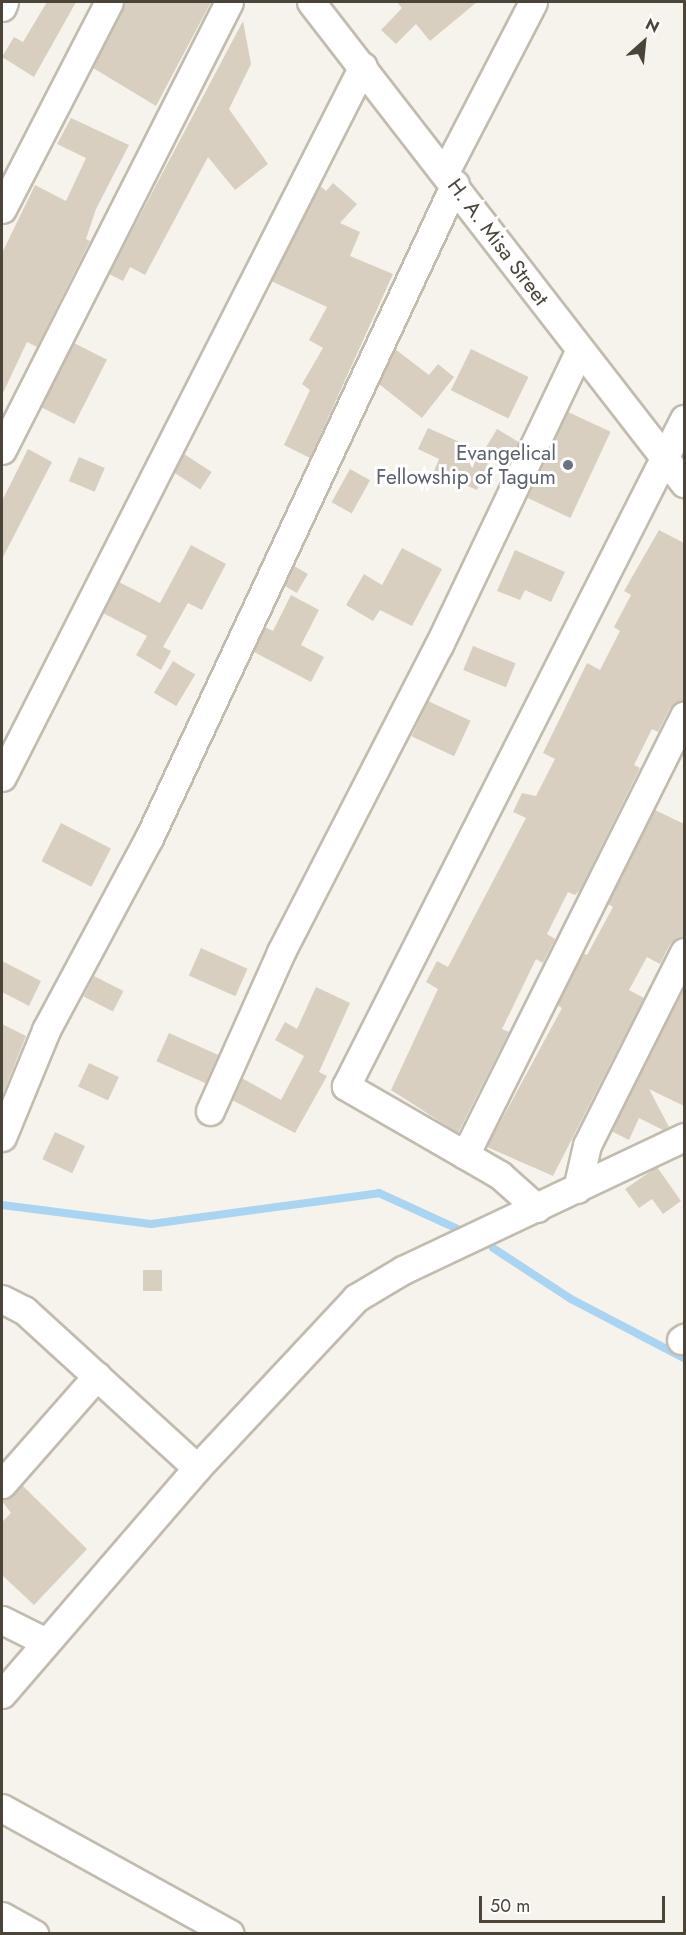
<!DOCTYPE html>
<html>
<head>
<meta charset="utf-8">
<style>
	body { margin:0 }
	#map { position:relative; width:686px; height:1935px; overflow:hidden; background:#f6f3ec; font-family:Jost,sans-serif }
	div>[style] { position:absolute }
	.stream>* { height:8px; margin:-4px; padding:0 4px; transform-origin:4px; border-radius:4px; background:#a9d4f2 }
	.building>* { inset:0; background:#d8cfc1; transform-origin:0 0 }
	.roads { filter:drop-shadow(2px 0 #c2bbae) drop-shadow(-2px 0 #c2bbae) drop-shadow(0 2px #c2bbae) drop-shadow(0 -2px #c2bbae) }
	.minor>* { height:27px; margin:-13.5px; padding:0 13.5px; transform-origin:13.5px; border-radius:13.5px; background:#fff }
	.dots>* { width:16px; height:16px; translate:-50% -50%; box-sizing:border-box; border:3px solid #fff; border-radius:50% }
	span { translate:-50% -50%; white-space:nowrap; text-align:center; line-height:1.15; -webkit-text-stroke:6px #fff; paint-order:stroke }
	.street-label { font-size:21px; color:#4b4439 }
	.worship-label { font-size:21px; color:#5b616d }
	.right { translate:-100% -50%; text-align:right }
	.frame { position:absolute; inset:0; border:3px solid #4b4439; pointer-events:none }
	.north { position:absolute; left:614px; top:12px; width:60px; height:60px; -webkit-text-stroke:4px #fff; paint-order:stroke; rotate:27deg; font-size:16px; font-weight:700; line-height:24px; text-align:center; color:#4b4439 }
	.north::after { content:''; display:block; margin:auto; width:21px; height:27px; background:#4b4439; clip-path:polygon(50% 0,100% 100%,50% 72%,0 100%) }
	.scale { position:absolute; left:479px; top:1896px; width:186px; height:27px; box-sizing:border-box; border:3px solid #4b4439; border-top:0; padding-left:8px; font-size:18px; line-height:21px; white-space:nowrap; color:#4b4439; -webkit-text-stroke:4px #fff; paint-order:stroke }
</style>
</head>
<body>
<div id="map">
	<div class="stream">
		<div style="left:2px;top:1205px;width:150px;rotate:7.3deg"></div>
		<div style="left:151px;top:1224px;width:230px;rotate:-7.7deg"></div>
		<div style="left:379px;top:1193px;width:91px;rotate:24.6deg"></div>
		<div style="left:493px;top:1248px;width:93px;rotate:33.2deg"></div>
		<div style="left:571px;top:1299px;width:127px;rotate:27.6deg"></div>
	</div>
	<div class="building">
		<div style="clip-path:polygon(47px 2px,76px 2px,34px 77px,2px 57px,14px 37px,23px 42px)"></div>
		<div style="clip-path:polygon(126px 2px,211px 2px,156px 106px,93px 68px)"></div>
		<div style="clip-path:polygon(397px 2px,477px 2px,430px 41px,416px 24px,396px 44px,381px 30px,402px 8px)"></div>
		<div style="clip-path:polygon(243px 21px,251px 64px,229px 109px,268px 164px,235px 190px,208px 157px,145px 275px,130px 267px,123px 281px,109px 274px)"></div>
		<div style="clip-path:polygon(71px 118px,129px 145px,96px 209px,86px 239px,90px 241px,37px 347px,27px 342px,2px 395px,2px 253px,35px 185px,66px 201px,86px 158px,57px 144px)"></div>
		<div style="clip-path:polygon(333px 183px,357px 204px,340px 223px,360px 232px,350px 256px,393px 274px,310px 458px,284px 445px,310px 390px,302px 384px,323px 348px,309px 340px,327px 307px,271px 281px,320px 186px,326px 191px)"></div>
		<div style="left:74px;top:343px;width:37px;height:72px;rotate:27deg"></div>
		<div style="clip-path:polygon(395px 349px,429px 375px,438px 364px,454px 377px,422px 418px,379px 384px)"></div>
		<div style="left:471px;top:349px;width:64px;height:46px;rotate:26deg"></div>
		<div style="left:568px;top:412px;width:47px;height:95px;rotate:25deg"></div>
		<div style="clip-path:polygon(428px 428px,491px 456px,477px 490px,434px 471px,439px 459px,418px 449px)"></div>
		<div style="left:497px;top:429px;width:26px;height:24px;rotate:31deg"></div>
		<div style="clip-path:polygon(28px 449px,52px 462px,2px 559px,2px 501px)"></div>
		<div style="left:184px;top:454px;width:33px;height:21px;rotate:33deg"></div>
		<div style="left:79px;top:457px;width:28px;height:26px;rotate:23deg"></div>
		<div style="left:350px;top:469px;width:23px;height:38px;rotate:29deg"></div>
		<div style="clip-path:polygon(659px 530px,684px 543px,684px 700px,670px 708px,658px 732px,652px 729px,634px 765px,640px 768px,580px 890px,575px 895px,568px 892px,547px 934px,555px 939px,543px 963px,536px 959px,502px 1029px,509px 1032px,458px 1133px,391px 1090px,438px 989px,426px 982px,437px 961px,448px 967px,526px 818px,513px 812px,522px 793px,536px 796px,555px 759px,543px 753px,587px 663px,600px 670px,620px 631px,614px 627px,631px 595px,624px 591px)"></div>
		<div style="clip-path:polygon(191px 545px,226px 564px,202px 610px,188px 603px,163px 647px,171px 651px,161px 670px,136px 655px,147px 636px,103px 613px,119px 582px,160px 603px)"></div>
		<div style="clip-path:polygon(402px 548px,442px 569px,412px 626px,380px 610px,373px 621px,346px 605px,364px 574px,382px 585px)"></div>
		<div style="clip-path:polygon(515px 550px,565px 572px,551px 602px,525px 590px,520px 600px,497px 591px)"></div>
		<div style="left:294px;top:566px;width:16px;height:22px;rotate:30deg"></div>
		<div style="clip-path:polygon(291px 595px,319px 610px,301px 645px,324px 657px,311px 682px,254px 652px,265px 627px,273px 631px)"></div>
		<div style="left:473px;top:646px;width:46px;height:26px;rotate:22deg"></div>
		<div style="left:173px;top:661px;width:26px;height:37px;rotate:31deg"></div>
		<div style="left:428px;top:701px;width:47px;height:39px;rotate:25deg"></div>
		<div style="clip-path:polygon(655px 810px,684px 824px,684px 936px,670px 944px,660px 964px,647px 957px,629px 990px,644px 998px,553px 1176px,487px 1147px,562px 1008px,557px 1005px,583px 953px,587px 955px,613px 907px,608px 904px)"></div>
		<div style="left:61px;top:823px;width:56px;height:43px;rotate:27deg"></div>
		<div style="left:201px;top:948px;width:51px;height:30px;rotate:24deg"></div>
		<div style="clip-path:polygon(2px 961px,41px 981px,29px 1006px,2px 992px)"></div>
		<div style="left:94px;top:976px;width:33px;height:23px;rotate:27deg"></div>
		<div style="clip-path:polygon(684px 986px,684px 1106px,649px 1089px,669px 1127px,663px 1130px,639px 1118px,629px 1140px,611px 1131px)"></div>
		<div style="clip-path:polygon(316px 987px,350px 1003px,319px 1072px,327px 1076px,295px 1133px,232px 1100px,242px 1078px,281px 1100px,304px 1056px,275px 1040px,285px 1022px,297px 1029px)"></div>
		<div style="clip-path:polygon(2px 1024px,26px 1036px,2px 1096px)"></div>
		<div style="left:169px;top:1033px;width:54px;height:31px;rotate:24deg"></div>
		<div style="left:89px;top:1063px;width:33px;height:26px;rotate:25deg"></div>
		<div style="left:55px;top:1132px;width:33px;height:30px;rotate:25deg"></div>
		<div style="clip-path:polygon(657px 1167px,681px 1201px,663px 1214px,652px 1199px,639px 1208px,625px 1189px)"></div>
		<div style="left:143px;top:1270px;width:19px;height:21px"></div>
		<div style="clip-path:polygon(22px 1485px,87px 1549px,34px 1605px,2px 1575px,2px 1522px,11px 1513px,2px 1501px)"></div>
	</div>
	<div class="roads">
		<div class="minor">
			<div style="left:311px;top:2px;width:609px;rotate:52.21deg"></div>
			<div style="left:2px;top:7px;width:5px;rotate:-68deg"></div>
			<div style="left:445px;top:172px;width:191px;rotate:-62.6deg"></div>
			<div style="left:2px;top:209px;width:233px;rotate:-62.7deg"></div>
			<div style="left:2px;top:450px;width:502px;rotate:-63.13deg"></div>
			<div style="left:2px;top:777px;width:797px;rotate:-63.08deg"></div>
			<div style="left:210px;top:1111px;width:174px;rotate:-65.9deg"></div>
			<div style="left:281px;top:952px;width:345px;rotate:-62.8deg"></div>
			<div style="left:439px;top:645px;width:325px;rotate:-64.5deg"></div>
			<div style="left:2px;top:1137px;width:116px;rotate:-67.6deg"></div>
			<div style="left:46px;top:1030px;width:218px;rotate:-61.8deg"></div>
			<div style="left:149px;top:838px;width:722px;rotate:-64.93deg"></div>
			<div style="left:465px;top:1155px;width:491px;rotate:-63.5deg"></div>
			<div style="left:577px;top:1189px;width:45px;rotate:-77.2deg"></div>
			<div style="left:587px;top:1145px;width:216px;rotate:-63.3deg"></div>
			<div style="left:537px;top:1208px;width:50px;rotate:-138.3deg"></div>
			<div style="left:500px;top:1175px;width:178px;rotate:-150deg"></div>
			<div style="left:346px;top:1086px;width:748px;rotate:-63.13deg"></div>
			<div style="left:2px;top:1299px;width:25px;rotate:27deg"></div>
			<div style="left:24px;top:1310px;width:234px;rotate:42.4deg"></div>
			<div style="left:681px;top:1340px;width:4px;rotate:-34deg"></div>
			<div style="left:2px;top:1484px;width:144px;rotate:-48.7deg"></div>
			<div style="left:2px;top:1620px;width:49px;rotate:26.6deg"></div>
			<div style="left:2px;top:1694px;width:298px;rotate:-49.2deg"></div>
			<div style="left:197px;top:1468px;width:233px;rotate:-46.9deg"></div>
			<div style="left:356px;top:1298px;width:55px;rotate:-30.8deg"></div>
			<div style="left:403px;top:1270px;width:311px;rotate:-25.3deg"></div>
			<div style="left:2px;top:1808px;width:260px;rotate:28.9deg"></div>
			<div style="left:2px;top:1916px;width:37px;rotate:29deg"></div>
		</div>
	</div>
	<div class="dots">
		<div style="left:568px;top:465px;background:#6b7280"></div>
	</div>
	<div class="street-label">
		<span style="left:498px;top:242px;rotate:53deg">H. A. Misa Street</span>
	</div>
	<div class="worship-label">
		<span class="right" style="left:556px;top:465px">Evangelical<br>Fellowship of Tagum</span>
	</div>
	<div class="frame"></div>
	<div class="north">N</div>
	<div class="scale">50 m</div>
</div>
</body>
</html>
